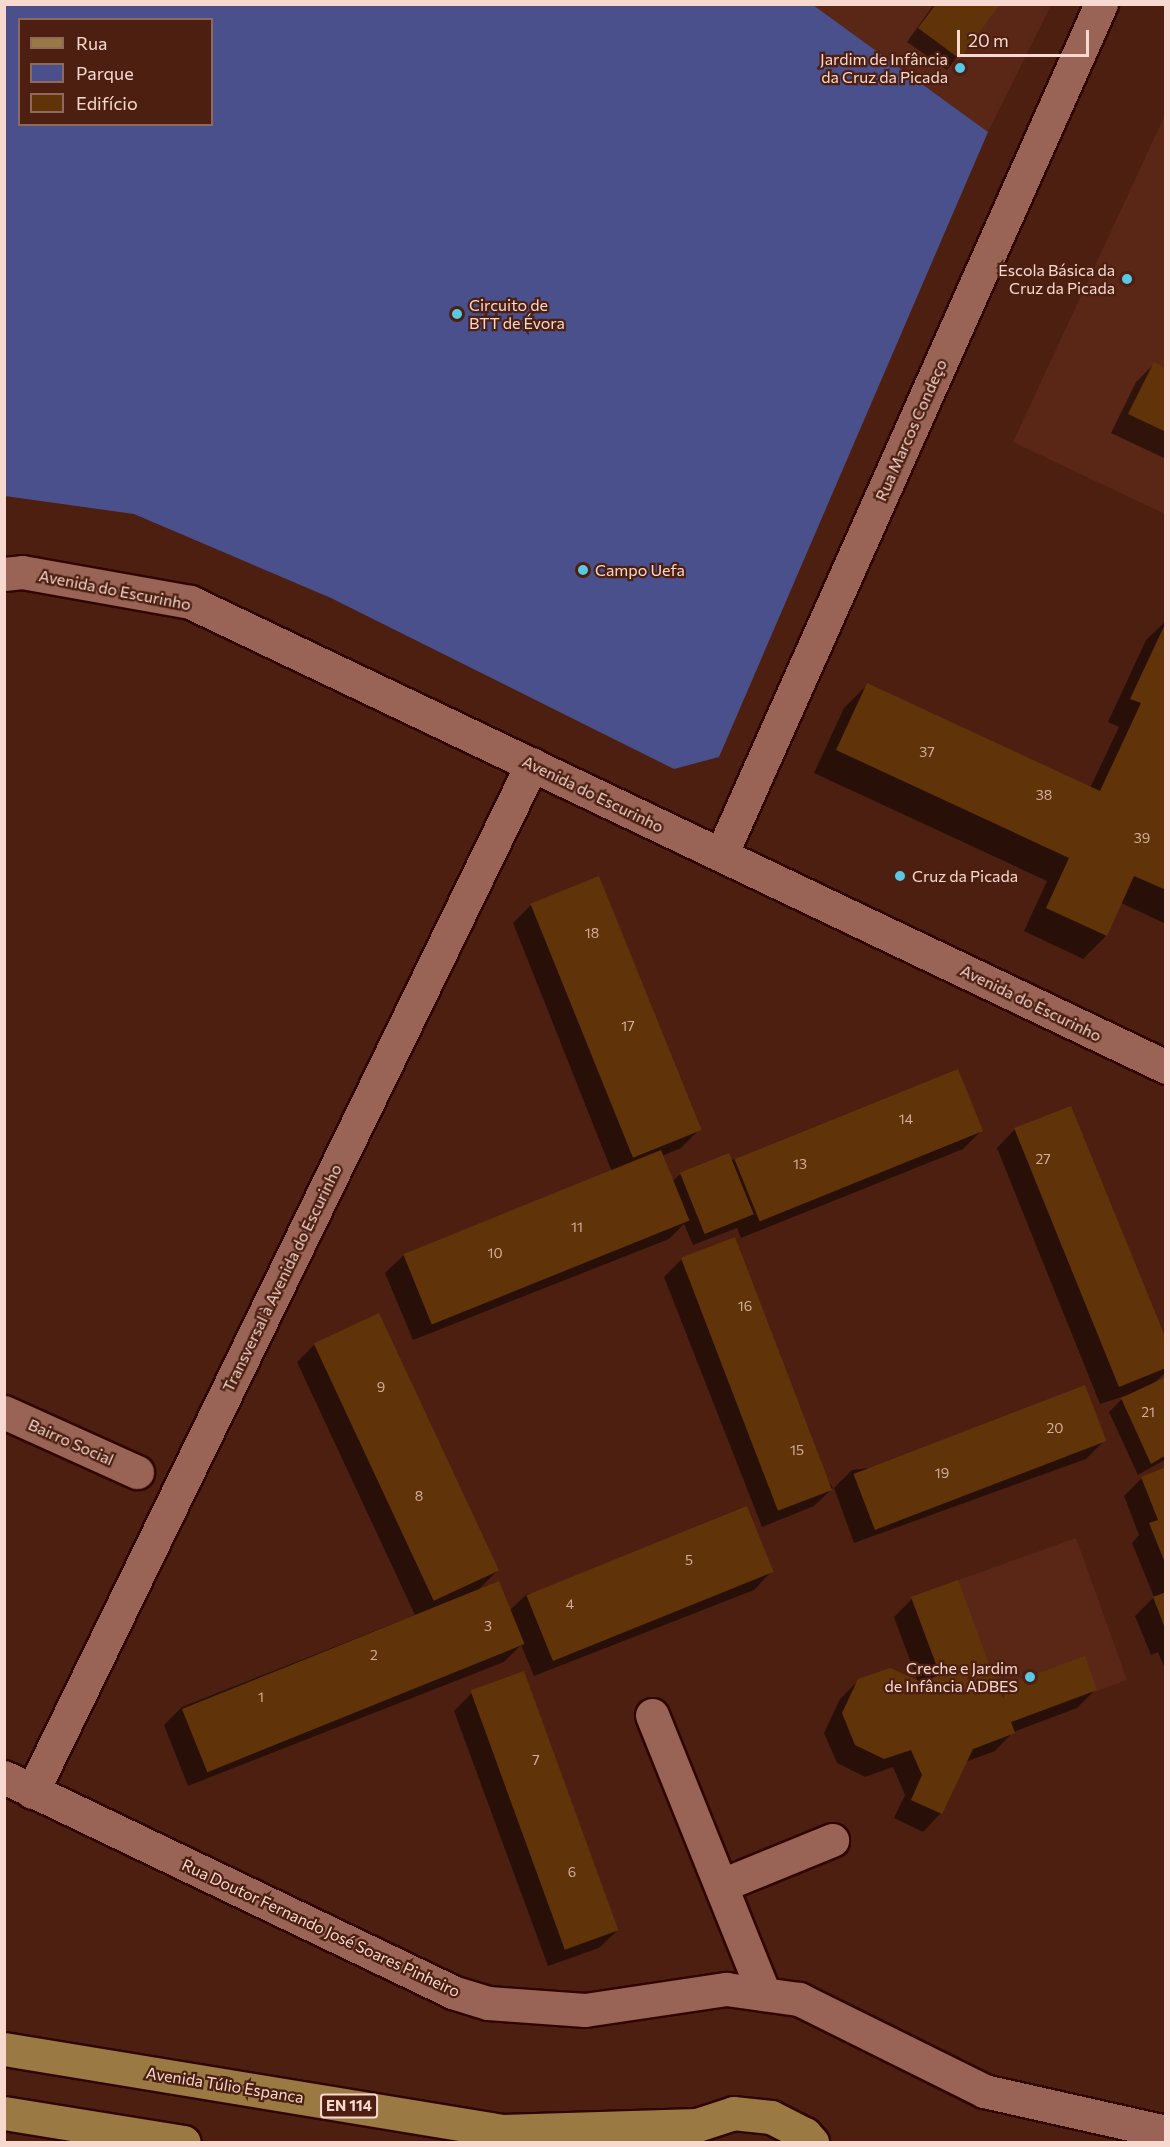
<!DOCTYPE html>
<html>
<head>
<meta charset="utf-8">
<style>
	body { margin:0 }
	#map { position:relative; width:1170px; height:2147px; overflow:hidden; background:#4c1f11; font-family:Commissioner,sans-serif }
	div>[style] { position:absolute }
	.built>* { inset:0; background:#5a2717 }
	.green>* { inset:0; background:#4a508c }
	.shadow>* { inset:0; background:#0007 }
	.building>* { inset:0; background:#613309; transform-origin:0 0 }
	.roads { filter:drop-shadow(2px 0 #300500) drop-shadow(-2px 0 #300500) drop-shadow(0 2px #300500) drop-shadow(0 -2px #300500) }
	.minor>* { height:33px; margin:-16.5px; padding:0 16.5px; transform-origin:16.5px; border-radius:16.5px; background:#996455 }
	.major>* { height:33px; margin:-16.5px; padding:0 16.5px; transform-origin:16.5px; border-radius:16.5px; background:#9a7a42 }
	.dots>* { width:16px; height:16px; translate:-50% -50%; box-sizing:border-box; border:3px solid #4c1f11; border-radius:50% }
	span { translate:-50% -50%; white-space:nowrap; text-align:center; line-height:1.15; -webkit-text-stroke:4.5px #4c1f11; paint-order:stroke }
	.number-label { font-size:14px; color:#d2b09e }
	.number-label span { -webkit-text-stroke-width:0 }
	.shield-label span { padding:2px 4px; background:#4c1f11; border:2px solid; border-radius:4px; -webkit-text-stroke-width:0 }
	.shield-label { font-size:15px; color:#f7d9cf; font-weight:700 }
	.poi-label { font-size:16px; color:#f7d9cf }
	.right { translate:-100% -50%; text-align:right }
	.left { translate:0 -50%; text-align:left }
	.street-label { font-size:16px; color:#f7d9cf }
	.frame { position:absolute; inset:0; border:6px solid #f7d9cf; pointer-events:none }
	.legend { position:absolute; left:18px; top:18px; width:195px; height:108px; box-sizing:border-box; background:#4c1f11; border:2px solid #90695d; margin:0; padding:8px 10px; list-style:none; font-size:18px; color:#f7d9cf }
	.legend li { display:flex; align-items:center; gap:12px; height:30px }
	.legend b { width:30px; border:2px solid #90695d }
	.scale { position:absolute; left:957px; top:30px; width:132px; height:27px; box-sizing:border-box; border:3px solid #f7d9cf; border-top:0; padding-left:8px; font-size:18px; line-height:21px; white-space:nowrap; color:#f7d9cf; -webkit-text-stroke:4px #4c1f11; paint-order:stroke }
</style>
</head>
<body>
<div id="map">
	<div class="built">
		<div style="clip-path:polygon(813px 5px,1051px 5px,988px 132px)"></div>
		<div style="clip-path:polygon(1165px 115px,1165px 514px,1013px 442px)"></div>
		<div style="clip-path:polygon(1076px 1538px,1127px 1680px,1011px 1722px,1015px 1733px,973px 1749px,942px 1814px,911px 1800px,922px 1775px,911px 1750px,884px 1759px,855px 1745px,842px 1713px,858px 1679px,890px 1668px,920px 1682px,940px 1675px,911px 1597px)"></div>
	</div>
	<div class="green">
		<div style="clip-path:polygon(evenodd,5px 4px,813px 5px,988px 132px,719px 757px,674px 769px,331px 598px,134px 514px,5px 496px,5px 4px,20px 20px,212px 20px,212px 124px,20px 124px,20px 20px)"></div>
	</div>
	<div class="shadow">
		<div style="clip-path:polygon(934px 4px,998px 4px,947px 70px,907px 42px)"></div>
		<div style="clip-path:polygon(1154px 364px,1166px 369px,1166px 459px,1111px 433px,1136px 382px)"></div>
		<div style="clip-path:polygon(1166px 621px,1166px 924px,1121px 903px,1106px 936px,1083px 959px,1024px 931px,1047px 881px,814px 773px,844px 708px,867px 685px,1090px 788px,1119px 727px,1108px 722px,1146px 640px)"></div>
		<div style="clip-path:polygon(531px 905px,700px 1129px,681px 1148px,662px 1156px,672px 1182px,681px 1173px,735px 1159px,981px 1131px,963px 1149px,741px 1238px,737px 1228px,693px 1245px,684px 1224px,669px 1239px,413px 1340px,385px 1273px,404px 1255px,612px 1172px,513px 923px)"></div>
		<div style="clip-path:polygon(1015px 1129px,1166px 1343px,1166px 1372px,1153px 1384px,1166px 1379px,1166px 1459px,1138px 1475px,1109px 1412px,1122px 1399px,1140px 1391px,1100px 1404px,997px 1148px)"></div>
		<div style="clip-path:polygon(682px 1259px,833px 1488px,814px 1506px,762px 1527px,664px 1277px)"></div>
		<div style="clip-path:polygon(315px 1344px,498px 1570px,477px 1591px,509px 1611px,527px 1594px,772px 1571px,754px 1590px,534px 1676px,521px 1645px,504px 1662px,188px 1786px,164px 1725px,182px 1707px,415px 1615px,297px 1362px)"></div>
		<div style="clip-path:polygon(1104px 1441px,1086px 1459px,854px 1543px,834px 1488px,852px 1470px)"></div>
		<div style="clip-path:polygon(1166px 1469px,1166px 1671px,1158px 1652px,1151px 1655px,1135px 1616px,1154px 1597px,1132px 1543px,1139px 1535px,1124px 1496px,1142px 1478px)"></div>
		<div style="clip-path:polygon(912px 1599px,997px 1690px,1095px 1690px,1077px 1708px,1013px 1732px,995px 1751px,965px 1762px,941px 1813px,923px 1832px,894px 1818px,905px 1795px,893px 1767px,865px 1777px,837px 1763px,824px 1733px,840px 1699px,858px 1681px,918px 1682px,894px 1617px)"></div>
		<div style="clip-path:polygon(472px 1693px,618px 1930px,599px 1948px,548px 1966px,454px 1711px)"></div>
	</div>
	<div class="building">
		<div style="clip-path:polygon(936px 4px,1000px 4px,960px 59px,918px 28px)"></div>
		<div style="clip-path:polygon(1154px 362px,1166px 368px,1166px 432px,1128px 414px)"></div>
		<div style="clip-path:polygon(1166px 622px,1166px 890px,1134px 876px,1107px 936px,1046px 908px,1069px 858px,836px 750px,867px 683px,1100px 791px,1141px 703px,1130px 699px)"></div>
		<div style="left:599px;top:876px;width:274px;height:74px;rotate:68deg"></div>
		<div style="left:958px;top:1069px;width:67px;height:241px;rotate:68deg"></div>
		<div style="clip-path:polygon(1071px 1106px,1166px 1339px,1166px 1368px,1119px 1387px,1014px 1128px)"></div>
		<div style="left:661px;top:1150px;width:76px;height:278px;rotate:68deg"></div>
		<div style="left:729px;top:1153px;width:66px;height:53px;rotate:68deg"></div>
		<div style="left:735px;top:1237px;width:271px;height:58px;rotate:69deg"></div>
		<div style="left:379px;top:1313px;width:284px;height:72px;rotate:65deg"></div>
		<div style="clip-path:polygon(1166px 1377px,1166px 1455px,1151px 1464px,1121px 1398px)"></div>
		<div style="left:1085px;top:1385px;width:60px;height:248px;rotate:69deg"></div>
		<div style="clip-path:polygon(1166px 1467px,1166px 1563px,1165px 1563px,1149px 1523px,1158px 1520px,1141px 1477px)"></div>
		<div style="left:747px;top:1506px;width:71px;height:238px;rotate:68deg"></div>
		<div style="clip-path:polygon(958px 1580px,998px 1688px,1085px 1656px,1097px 1690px,1011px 1722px,1015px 1733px,973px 1749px,942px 1814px,911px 1800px,922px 1775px,911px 1750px,884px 1759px,855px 1745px,842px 1713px,858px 1679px,890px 1668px,921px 1682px,940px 1675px,911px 1597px)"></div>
		<div style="left:499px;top:1581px;width:68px;height:342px;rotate:68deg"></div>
		<div style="clip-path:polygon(1166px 1592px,1166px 1628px,1165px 1628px,1153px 1597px)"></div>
		<div style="left:524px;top:1671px;width:276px;height:57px;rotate:70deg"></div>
	</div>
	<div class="roads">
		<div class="minor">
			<div style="left:4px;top:574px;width:18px;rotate:-6deg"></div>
			<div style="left:22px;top:572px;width:171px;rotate:10.1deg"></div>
			<div style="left:190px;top:602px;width:1081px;rotate:25.47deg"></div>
			<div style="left:721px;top:855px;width:932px;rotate:-65.94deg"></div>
			<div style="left:4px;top:1412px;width:146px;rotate:24.3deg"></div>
			<div style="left:652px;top:1715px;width:301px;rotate:68.1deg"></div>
			<div style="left:4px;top:1777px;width:497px;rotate:25.6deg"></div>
			<div style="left:452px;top:1992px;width:38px;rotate:17deg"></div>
			<div style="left:488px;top:2003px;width:97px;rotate:4.1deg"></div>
			<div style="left:585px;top:2010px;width:143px;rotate:-8.5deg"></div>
			<div style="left:726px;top:1989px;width:74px;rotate:7.8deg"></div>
			<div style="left:799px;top:1999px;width:207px;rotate:26.4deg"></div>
			<div style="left:984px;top:2091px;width:187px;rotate:12.7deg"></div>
			<div style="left:32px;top:1792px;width:1143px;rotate:-64.06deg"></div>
			<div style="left:722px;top:1885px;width:119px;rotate:-22.2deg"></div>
		</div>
		<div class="major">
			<div style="left:4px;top:2049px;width:505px;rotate:9.35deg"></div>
			<div style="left:502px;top:2131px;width:195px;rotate:-1.8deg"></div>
			<div style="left:697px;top:2125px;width:38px;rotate:-18deg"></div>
			<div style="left:733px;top:2113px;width:38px;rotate:6deg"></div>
			<div style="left:771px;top:2117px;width:38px;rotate:27deg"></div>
			<div style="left:805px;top:2134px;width:11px;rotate:49deg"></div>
			<div style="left:4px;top:2113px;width:182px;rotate:9.2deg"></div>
		</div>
	</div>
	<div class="dots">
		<div style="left:960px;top:68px;background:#59c8e5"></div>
		<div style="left:1127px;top:279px;background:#59c8e5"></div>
		<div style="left:457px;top:314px;background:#59c8e5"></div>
		<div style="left:583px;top:570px;background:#59c8e5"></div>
		<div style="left:900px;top:876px;background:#59c8e5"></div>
		<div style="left:1030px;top:1677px;background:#59c8e5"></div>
	</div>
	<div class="number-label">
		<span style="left:927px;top:752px">37</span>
		<span style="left:1044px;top:795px">38</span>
		<span style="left:1142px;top:838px">39</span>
		<span style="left:592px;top:933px">18</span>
		<span style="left:628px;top:1026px">17</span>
		<span style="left:906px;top:1119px">14</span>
		<span style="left:1043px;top:1159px">27</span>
		<span style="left:800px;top:1164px">13</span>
		<span style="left:577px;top:1227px">11</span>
		<span style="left:495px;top:1253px">10</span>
		<span style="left:745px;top:1306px">16</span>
		<span style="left:381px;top:1387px">9</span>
		<span style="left:1148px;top:1412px">21</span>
		<span style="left:1055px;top:1428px">20</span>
		<span style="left:797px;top:1450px">15</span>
		<span style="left:942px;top:1473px">19</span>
		<span style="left:419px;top:1496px">8</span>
		<span style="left:689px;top:1560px">5</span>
		<span style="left:570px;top:1604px">4</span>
		<span style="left:488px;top:1626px">3</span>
		<span style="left:374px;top:1655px">2</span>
		<span style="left:261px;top:1697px">1</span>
		<span style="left:536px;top:1760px">7</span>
		<span style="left:572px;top:1872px">6</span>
	</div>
	<div class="shield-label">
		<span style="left:349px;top:2106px">EN 114</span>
	</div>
	<div class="poi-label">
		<span class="right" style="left:948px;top:68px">Jardim de Infância<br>da Cruz da Picada</span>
		<span class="right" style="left:1115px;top:279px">Escola Básica da<br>Cruz da Picada</span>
		<span class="left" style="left:469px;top:314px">Circuito de<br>BTT de Évora</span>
		<span class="left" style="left:595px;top:570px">Campo Uefa</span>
		<span class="left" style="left:912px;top:876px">Cruz da Picada</span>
		<span class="right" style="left:1018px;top:1677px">Creche e Jardim<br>de Infância ADBES</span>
	</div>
	<div class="street-label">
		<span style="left:911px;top:430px;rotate:-66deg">Rua Marcos Condeço</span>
		<span style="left:115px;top:590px;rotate:11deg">Avenida do Escurinho</span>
		<span style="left:593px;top:794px;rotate:26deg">Avenida do Escurinho</span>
		<span style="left:1031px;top:1003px;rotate:26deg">Avenida do Escurinho</span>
		<span style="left:282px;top:1278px;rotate:-64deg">Transversal à Avenida do Escurinho</span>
		<span style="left:71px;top:1442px;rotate:24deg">Bairro Social</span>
		<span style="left:321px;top:1928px;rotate:25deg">Rua Doutor Fernando José Soares Pinheiro</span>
		<span style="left:225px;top:2085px;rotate:9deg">Avenida Túlio Espanca</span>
	</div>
	<div class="frame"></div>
	<ul class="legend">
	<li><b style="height:8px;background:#9a7a42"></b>Rua</li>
	<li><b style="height:16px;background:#4a508c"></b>Parque</li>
	<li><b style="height:16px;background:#613309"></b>Edifício</li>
	</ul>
	<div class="scale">20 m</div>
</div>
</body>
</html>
